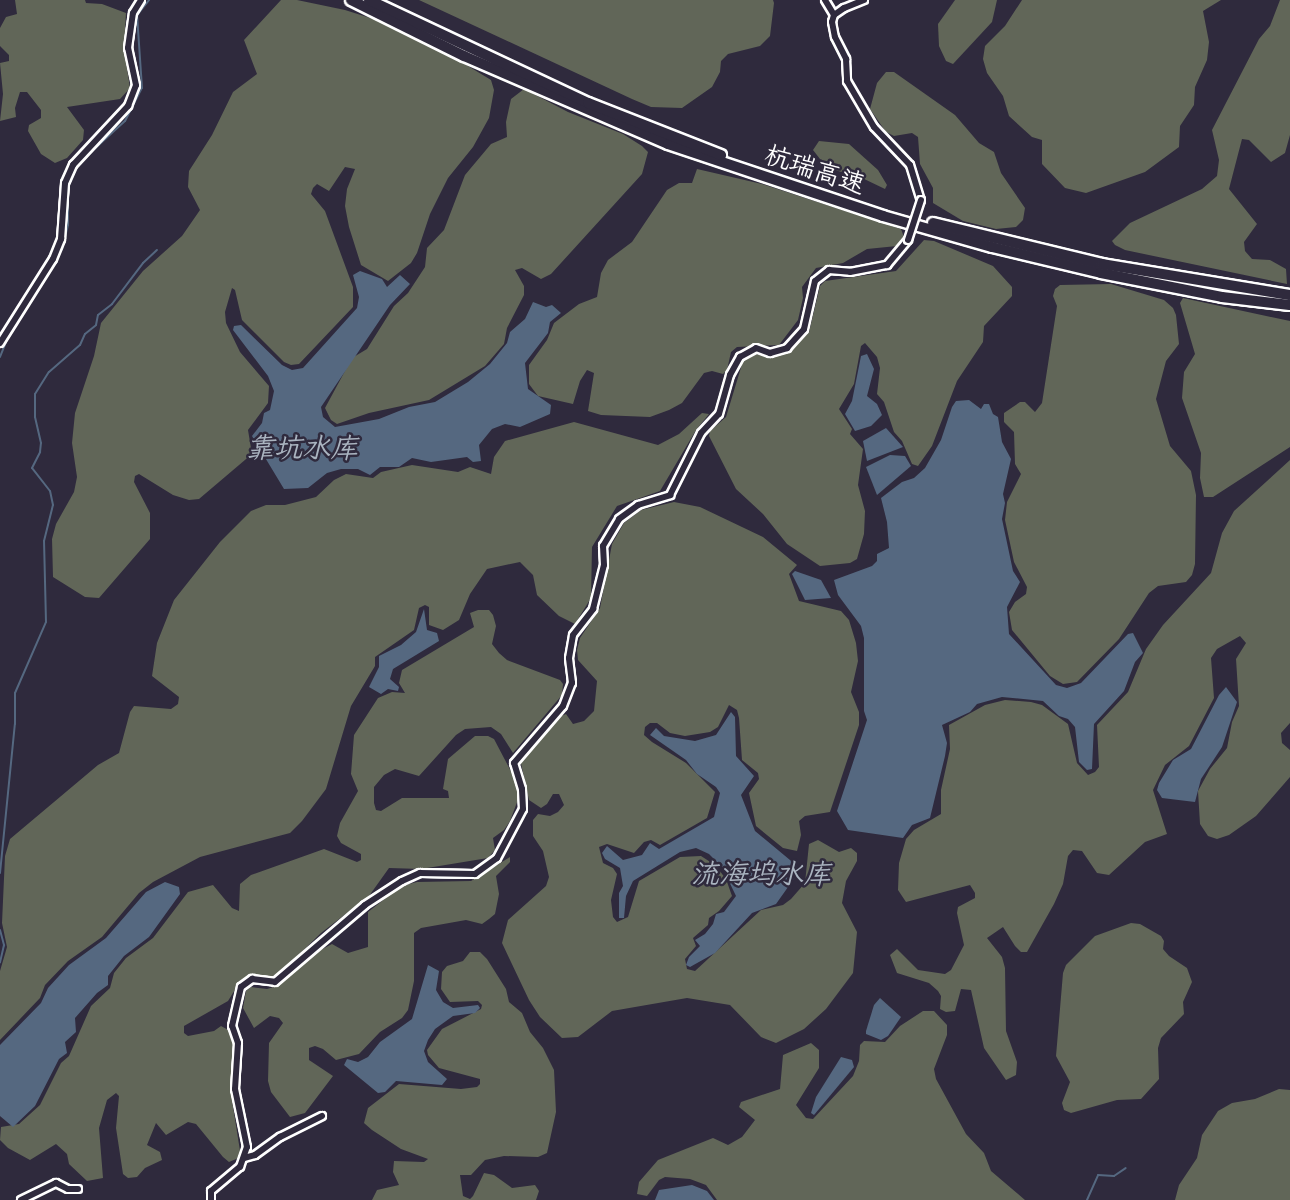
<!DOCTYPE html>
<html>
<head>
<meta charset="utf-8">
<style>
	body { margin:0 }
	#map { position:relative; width:1290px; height:1200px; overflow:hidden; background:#2f2a3d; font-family:Itim,"LXGW WenKai TC",sans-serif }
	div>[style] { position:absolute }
	.green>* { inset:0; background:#616658 }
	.water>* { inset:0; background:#556880 }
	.stream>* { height:2px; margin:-1px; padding:0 1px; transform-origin:1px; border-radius:1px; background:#556880 }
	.roads { filter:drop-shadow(2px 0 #fff) drop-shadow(-2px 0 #fff) drop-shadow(0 2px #fff) drop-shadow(0 -2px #fff) }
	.minor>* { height:6px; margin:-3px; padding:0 3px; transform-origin:3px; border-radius:3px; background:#2f2a3d }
	.motorway>* { height:10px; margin:-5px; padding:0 5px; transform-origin:5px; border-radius:5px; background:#2f2a3d }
	.bridges { filter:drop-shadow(2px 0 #fff) drop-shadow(-2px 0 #fff) drop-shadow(0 2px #fff) drop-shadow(0 -2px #fff) }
	.minor-bridge>* { height:6px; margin:-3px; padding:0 3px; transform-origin:3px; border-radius:3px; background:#2f2a3d }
	span { translate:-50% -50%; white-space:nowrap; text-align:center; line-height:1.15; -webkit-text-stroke:5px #2f2a3d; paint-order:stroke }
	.street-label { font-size:26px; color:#fff }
	.water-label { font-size:28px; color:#aab4c0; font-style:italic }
</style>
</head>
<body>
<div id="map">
	<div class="green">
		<div style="clip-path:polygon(15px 0,85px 0,86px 3px,102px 4px,126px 13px,124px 49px,130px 88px,120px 99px,67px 107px,84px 130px,83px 140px,67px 158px,55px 163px,41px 154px,28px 131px,29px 125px,41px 118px,41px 110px,27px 92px,20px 92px,15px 108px,16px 117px,0 121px,3px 94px,0 63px,9px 61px,9px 55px,0 46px,0 28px,6px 17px,17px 14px)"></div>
		<div style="clip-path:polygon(281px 0,297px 0,345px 10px,386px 23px,432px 44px,491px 80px,494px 90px,489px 118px,473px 147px,448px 178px,430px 214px,417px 253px,411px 263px,388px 281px,361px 265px,349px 227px,345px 206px,347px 189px,355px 169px,345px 167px,329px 191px,317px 184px,313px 188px,311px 194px,325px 211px,353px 287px,353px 307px,299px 364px,291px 365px,284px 362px,242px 320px,235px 290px,232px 288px,225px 312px,226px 323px,240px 352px,269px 386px,268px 403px,248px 430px,252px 454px,199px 499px,189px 500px,173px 495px,139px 474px,135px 476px,134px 482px,150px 513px,150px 539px,99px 598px,85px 597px,53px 577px,52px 539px,56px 524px,74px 492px,77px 477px,72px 443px,75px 413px,94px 356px,101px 323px,143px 271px,182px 236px,200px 210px,188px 187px,189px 171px,212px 135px,233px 92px,257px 74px,244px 40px)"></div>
		<div style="clip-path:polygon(419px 0,773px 0,774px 3px,770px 36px,760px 46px,728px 54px,721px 61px,720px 72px,712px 87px,682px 108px,651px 107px,632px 99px)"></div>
		<div style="clip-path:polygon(955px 0,997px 0,992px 22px,953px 64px,946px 61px,939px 46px,938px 24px)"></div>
		<div style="clip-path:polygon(1022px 0,1221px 0,1203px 11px,1209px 42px,1207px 60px,1195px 87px,1194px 105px,1180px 126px,1179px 147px,1145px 172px,1086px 193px,1065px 188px,1042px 164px,1042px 140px,1032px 137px,1009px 116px,1003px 96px,987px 73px,983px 59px,985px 46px,1005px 26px)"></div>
		<div style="clip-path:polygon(1280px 0,1290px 0,1290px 135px,1285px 153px,1271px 162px,1249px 140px,1242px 139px,1229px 189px,1257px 224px,1244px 242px,1245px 251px,1252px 259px,1270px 260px,1286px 269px,1287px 284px,1125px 250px,1115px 245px,1112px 241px,1130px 223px,1202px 189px,1217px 176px,1219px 160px,1212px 130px,1259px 39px,1270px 26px)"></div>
		<div style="clip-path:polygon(886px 72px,894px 72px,955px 115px,979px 143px,994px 152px,1001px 173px,1025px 208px,1023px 220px,1016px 227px,996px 229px,963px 221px,933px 203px,933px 188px,920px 164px,918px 137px,912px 133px,894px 136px,886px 132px,870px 109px,877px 83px)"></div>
		<div style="clip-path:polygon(524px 89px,568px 112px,623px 134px,642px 146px,648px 152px,642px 174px,551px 274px,541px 279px,522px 268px,515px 270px,524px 286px,524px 295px,507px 328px,504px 344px,485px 366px,429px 400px,369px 413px,337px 424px,331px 420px,325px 408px,352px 358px,367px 349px,394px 306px,408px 293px,425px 267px,427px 248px,444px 230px,465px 175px,491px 144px,507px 137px,506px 122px,511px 99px)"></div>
		<div style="clip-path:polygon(819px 141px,849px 144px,878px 170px,887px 185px,885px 189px,860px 177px,827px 168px,813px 150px)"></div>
		<div style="clip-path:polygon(697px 169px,762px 184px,901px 229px,904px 237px,897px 246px,867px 249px,843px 263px,816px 268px,802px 287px,803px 298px,798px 320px,779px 345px,737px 347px,731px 352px,727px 370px,723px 374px,712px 371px,704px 373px,682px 403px,669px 410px,650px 417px,601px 415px,588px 411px,594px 373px,587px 370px,580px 381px,573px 404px,538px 396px,529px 384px,529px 365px,547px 340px,554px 323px,579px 304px,597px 297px,601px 273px,608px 260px,632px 242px,667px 190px,679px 183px,692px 183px)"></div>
		<div style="clip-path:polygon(924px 240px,934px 241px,993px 266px,1012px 287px,1012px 296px,984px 326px,983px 342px,957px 381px,932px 446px,918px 466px,912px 464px,902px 441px,894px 432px,884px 402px,877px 394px,880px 368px,877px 357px,865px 343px,861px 346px,854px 384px,839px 409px,852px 429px,850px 434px,863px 449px,858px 485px,865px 511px,864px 534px,857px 559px,850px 563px,820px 566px,787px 544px,763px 514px,736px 489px,709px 436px,710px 431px,726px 417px,743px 361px,755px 354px,770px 356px,791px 350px,809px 332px,820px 286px,825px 281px,896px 271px)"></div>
		<div style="clip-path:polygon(1111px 284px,1164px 300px,1173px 308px,1176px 315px,1179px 344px,1166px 361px,1156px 399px,1170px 446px,1191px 471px,1196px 495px,1195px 564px,1192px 575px,1186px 582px,1158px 586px,1149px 593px,1119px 639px,1077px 682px,1063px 684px,1050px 676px,1012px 630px,1009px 612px,1015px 602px,1026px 594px,1027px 587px,1014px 562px,1005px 520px,1007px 502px,1021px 474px,1015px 464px,1014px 432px,1004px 422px,1004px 413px,1020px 402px,1025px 402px,1035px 412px,1042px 403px,1057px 306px,1053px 296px,1055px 289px,1060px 285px)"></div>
		<div style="clip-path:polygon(1183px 298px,1290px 321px,1290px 447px,1213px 497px,1204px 497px,1200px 478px,1201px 453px,1182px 398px,1184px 372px,1195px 354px,1180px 303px)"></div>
		<div style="clip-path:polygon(702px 413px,709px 414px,696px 430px,660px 491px,617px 506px,592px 547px,591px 598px,575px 624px,559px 616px,537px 595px,533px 575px,520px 562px,487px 569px,470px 594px,459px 620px,443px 630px,429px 625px,429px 607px,425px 605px,419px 608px,414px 630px,375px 657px,375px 666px,351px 706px,326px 789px,302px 821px,290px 833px,200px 857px,153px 882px,139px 893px,102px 937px,68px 961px,45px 985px,40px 998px,0 1040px,0 971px,7px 947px,2px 923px,5px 856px,10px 839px,98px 765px,119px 753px,130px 712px,134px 706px,171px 709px,178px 704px,179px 697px,152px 676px,157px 643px,174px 600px,220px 542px,251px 511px,266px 505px,285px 505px,316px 497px,334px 480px,346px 474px,373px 478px,381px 472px,412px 465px,458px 472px,470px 467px,491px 474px,494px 457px,505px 441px,574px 422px,658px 445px,679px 434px)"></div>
		<div style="clip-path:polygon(1290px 460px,1290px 723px,1281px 733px,1282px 743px,1290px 750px,1290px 777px,1256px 816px,1229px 835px,1217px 839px,1208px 836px,1200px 824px,1198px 791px,1210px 769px,1227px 748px,1232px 722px,1239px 706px,1236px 659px,1246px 643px,1240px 636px,1217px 649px,1211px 658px,1214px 698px,1189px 746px,1165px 765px,1153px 790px,1167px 834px,1145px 842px,1109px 875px,1097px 873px,1082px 851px,1073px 850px,1068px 856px,1063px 884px,1054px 904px,1027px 952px,1021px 952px,1015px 946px,1003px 927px,987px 938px,1002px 957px,1005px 968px,1006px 1031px,1017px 1062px,1016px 1075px,1006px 1080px,984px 1048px,971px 990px,961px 989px,955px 1011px,946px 1012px,940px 1009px,941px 996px,938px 991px,929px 983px,897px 973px,890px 955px,897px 949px,918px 970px,945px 974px,951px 970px,964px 945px,957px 913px,958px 907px,975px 898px,975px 893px,970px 885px,906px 902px,898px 890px,899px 863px,906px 839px,914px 830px,941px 814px,941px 790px,950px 749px,949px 725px,985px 705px,1005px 700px,1031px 702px,1042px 705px,1068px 724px,1077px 763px,1088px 775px,1095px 772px,1099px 767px,1097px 725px,1128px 692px,1146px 649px,1163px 625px,1211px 573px,1222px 533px,1234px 511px)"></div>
		<div style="clip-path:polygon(674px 502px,700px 507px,763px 537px,797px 565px,789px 574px,799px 601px,841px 611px,849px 620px,856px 643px,858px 661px,851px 692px,859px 712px,859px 725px,830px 812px,805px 816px,799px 821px,801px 835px,797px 851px,783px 848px,756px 826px,749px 793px,759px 779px,758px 773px,742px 760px,739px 718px,737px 710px,729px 705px,718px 727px,710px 732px,685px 736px,670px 733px,657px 723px,650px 723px,645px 727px,644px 735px,652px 742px,686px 763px,715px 792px,707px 818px,660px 845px,651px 840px,644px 842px,634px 853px,607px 844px,599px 847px,603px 863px,613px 868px,617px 874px,611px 900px,613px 917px,617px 922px,628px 917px,639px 881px,680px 857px,701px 856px,715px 865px,726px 879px,732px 896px,719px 911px,709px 918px,708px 925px,693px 938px,696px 946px,685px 959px,687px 969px,695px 971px,761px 910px,783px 905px,791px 899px,805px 883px,809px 844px,818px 840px,839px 852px,851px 848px,857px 853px,857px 861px,846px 881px,842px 903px,857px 932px,853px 973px,826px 1009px,804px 1029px,776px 1043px,761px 1037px,730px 1005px,687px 998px,612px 1011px,578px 1037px,562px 1038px,540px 1017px,529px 1000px,502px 943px,508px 920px,546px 886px,549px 877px,543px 851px,533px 836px,533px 820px,538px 814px,550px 816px,558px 812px,564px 805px,559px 794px,553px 794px,547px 804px,541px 808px,529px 800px,520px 759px,559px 717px,566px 714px,573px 724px,584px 721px,594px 711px,597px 681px,578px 660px,577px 650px,580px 638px,600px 608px,612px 544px,624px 523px,641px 510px)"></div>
		<div style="clip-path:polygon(478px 610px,489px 610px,493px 615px,496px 626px,492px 644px,499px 653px,507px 660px,560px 680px,563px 684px,562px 695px,513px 753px,501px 734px,491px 727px,465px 729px,456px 735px,419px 776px,395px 769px,384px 775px,374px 787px,374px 803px,376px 810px,381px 811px,402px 798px,449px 798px,448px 791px,443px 789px,448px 759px,475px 736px,488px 736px,494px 739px,515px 779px,519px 797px,510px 821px,504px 830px,493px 838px,495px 850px,488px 858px,421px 869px,389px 868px,369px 896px,321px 933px,281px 972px,273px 976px,247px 976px,239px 983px,228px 1001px,184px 1026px,184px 1033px,188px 1036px,214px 1031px,221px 1026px,232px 1032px,235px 1041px,231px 1094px,241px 1157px,229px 1162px,223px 1157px,196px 1124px,188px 1122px,166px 1135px,156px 1123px,147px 1145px,160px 1152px,162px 1160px,145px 1168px,137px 1177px,128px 1178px,123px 1174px,116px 1128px,119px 1096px,116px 1093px,107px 1100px,99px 1128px,103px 1178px,87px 1181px,69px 1164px,67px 1154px,56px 1144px,30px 1160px,8px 1148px,0 1140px,1px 1127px,19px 1124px,40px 1105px,61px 1063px,69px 1056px,91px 1006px,110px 988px,114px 973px,126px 958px,153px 938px,188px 892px,213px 885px,232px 908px,239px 911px,240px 884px,251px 875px,324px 849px,357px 862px,361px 860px,361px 854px,341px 843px,337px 836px,340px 823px,358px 791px,351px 774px,354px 735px,378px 698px,392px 692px,405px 693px,399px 683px,402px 670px,474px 627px,470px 613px)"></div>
		<div style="clip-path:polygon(510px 857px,510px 862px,496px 876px,499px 894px,495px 914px,489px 919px,482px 924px,466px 920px,421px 928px,414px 933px,414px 981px,408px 1010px,402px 1018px,380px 1032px,359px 1054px,336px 1060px,323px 1049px,315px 1046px,309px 1048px,309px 1060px,333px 1076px,305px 1113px,290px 1117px,271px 1092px,268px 1081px,269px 1043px,283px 1023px,279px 1018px,270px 1016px,254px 1028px,243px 1008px,246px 991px,251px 987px,267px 989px,277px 986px,313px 954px,332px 944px,348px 953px,368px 947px,368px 912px,401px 886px,417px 882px,471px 881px)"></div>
		<div style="clip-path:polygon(1131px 923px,1140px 924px,1161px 936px,1164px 941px,1163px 949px,1169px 956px,1187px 968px,1192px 982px,1183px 1002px,1184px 1014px,1161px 1038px,1158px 1048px,1159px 1079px,1141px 1099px,1117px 1100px,1071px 1113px,1064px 1110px,1062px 1103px,1070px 1082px,1056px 1056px,1063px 973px,1066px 965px,1095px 936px)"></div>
		<div style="clip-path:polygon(470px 952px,480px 952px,487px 959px,506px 989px,509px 1002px,522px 1013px,530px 1032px,543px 1048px,554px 1070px,556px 1112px,547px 1153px,538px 1157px,504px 1156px,485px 1160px,471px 1175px,460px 1175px,463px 1196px,470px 1199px,473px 1196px,484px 1173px,494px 1175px,512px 1188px,535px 1185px,539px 1191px,536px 1200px,372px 1200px,377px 1190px,399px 1185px,393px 1172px,394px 1161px,424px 1162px,428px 1159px,401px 1149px,372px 1130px,364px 1123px,368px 1108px,399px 1084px,461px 1089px,477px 1087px,480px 1084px,480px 1079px,439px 1068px,428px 1055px,427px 1050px,442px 1029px,481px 1009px,482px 1005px,478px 1001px,450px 1002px,441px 989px,442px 972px,447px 966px,463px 961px)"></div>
		<div style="clip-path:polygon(923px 1011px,934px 1011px,947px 1025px,947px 1035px,934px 1069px,936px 1079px,966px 1134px,984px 1153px,991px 1171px,1025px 1200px,717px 1200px,706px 1185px,690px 1179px,665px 1177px,659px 1180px,647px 1196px,637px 1194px,639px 1182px,658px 1160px,713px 1138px,728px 1145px,742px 1137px,755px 1120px,739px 1107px,741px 1102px,780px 1089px,783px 1055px,811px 1043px,819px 1050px,819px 1068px,796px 1105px,806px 1118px,813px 1119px,853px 1076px,859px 1061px,860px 1045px,864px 1041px,885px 1042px,900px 1026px)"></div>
		<div style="clip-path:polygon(1279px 1089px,1290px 1090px,1290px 1200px,1175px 1200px,1179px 1185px,1197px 1158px,1202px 1135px,1218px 1111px,1232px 1103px,1255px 1099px)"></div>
	</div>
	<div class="water">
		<div style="clip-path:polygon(360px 271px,382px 279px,387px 287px,400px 275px,410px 284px,390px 305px,321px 407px,323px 417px,335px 427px,379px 419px,409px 407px,435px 402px,468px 382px,490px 364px,507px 343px,510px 332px,525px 319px,533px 302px,546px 307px,552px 305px,561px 313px,550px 322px,548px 333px,525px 363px,528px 389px,551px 405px,550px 414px,520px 427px,505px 424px,492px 429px,479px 445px,481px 461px,473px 462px,467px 457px,431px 462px,412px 458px,399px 467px,380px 467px,370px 475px,358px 469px,341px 469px,327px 473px,308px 488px,284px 489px,252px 436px,262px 423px,264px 413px,270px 410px,274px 391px,268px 376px,233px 330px,234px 326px,241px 325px,282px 365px,292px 370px,303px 368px,357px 308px,359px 297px,353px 275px)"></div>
		<div style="clip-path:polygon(867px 354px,874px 369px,867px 396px,877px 404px,882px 415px,871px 426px,855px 431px,845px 414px,852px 401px,861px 356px)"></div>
		<div style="clip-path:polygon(969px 400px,981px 409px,984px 404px,989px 404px,993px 414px,998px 417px,1002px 442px,1011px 459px,1003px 494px,1005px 503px,1002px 519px,1013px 571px,1020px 582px,1007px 607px,1009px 634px,1056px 685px,1067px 688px,1081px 683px,1128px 634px,1133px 633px,1143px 653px,1135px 662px,1124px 691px,1094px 724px,1092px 769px,1087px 770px,1079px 762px,1075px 727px,1068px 719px,1059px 716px,1043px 701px,1002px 697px,977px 704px,970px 712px,942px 725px,947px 743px,945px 756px,930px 818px,912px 825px,903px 838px,848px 830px,837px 811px,867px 720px,864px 711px,864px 638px,861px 626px,838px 595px,834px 580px,872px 566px,877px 561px,877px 554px,889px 548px,887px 522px,881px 498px,902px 482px,914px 478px,925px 468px,941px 440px,952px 407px,956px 401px)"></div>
		<div style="clip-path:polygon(886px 428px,903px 447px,867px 461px,863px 441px)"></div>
		<div style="clip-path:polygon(890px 455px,905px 456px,911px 466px,877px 495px,866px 467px)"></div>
		<div style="clip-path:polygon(795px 571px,821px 580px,831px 598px,805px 600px,792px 574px)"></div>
		<div style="clip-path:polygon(424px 609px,427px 630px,437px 633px,439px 641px,393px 669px,390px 679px,399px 687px,398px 691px,388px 689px,381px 694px,369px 687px,379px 667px,379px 656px,401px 645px,416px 632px)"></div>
		<div style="clip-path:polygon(1226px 687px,1237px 702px,1222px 747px,1201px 779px,1195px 802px,1162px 798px,1157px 790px,1159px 783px,1173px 760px,1191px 749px,1219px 695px)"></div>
		<div style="clip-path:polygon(731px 712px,735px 717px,736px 756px,754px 776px,741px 795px,755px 831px,796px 865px,798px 873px,776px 904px,752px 913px,715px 953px,690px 967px,686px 965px,689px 957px,700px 946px,695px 940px,705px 934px,713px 924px,716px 914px,724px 912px,736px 896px,722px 867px,709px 854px,696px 848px,680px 852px,633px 881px,626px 896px,624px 918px,619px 918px,619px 893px,623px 886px,620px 868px,605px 859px,602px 853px,607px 846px,623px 860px,642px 855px,650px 843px,659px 849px,714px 817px,720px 793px,716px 787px,697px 774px,686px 760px,650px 735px,656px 728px,664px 736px,695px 741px,716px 735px)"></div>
		<div style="clip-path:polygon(165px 882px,179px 887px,180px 894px,149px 937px,124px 956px,108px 976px,108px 985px,97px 993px,75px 1018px,76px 1032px,65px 1042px,67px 1053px,59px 1059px,35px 1106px,13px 1127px,0 1116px,0 1045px,41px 1003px,48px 988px,69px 965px,106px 938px,146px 892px)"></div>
		<div style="clip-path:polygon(428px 965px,439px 971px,436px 990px,443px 1002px,453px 1008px,478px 1005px,480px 1008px,475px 1013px,453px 1016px,435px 1029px,428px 1040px,424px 1051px,428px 1062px,447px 1079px,442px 1085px,396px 1081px,385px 1092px,378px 1093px,344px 1065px,347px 1059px,358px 1062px,368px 1057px,380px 1042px,412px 1019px)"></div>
		<div style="clip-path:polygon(880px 998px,901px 1017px,888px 1036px,881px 1040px,866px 1034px,866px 1031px,874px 1005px)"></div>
		<div style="clip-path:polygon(841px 1057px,852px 1060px,854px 1067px,814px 1115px,811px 1113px,816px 1097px)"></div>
		<div style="clip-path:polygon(692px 1185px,707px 1191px,714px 1200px,655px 1200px,659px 1190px)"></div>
	</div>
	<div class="stream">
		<div style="left:56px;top:259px;width:12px;rotate:-59deg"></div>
		<div style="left:62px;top:249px;width:25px;rotate:-76deg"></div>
		<div style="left:68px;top:225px;width:38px;rotate:-90deg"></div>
		<div style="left:68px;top:187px;width:25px;rotate:-67deg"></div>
		<div style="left:78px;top:164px;width:64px;rotate:-42.5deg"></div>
		<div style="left:125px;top:121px;width:37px;rotate:-63deg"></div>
		<div style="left:142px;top:88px;width:73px;rotate:-93.9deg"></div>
		<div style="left:137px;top:15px;width:19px;rotate:-51deg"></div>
		<div style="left:0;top:357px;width:27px;rotate:-68deg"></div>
		<div style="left:0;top:873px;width:150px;rotate:-84.3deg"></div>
		<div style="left:15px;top:724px;width:31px;rotate:-90deg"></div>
		<div style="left:15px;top:693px;width:77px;rotate:-66.4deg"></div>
		<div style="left:46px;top:622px;width:81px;rotate:-91.4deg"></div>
		<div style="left:44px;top:541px;width:37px;rotate:-76deg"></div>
		<div style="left:53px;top:505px;width:14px;rotate:-102deg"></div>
		<div style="left:50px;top:491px;width:29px;rotate:-128deg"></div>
		<div style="left:32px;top:468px;width:18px;rotate:-63deg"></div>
		<div style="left:40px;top:452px;width:9px;rotate:-84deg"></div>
		<div style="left:41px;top:443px;width:27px;rotate:-103deg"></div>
		<div style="left:35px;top:417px;width:23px;rotate:-90deg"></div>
		<div style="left:35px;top:394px;width:26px;rotate:-58deg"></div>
		<div style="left:49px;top:372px;width:41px;rotate:-41.1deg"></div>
		<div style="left:80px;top:345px;width:12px;rotate:-66deg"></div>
		<div style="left:85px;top:334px;width:14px;rotate:-39deg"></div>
		<div style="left:96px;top:325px;width:10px;rotate:-79deg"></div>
		<div style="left:98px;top:315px;width:18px;rotate:-38deg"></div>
		<div style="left:112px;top:304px;width:51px;rotate:-52.9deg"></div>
		<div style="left:143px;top:263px;width:19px;rotate:-43deg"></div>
		<div style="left:0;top:930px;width:16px;rotate:75deg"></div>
		<div style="left:4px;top:945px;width:18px;rotate:103deg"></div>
		<div style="left:1087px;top:1200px;width:27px;rotate:-66deg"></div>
		<div style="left:1098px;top:1175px;width:16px;rotate:4deg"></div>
		<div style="left:1114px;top:1176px;width:14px;rotate:-34deg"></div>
	</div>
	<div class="roads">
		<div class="minor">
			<div style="left:825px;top:0;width:17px;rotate:59deg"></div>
			<div style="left:864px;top:0;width:22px;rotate:158deg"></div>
			<div style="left:844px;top:8px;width:12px;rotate:145deg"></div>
			<div style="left:834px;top:15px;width:7px;rotate:106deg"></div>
			<div style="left:832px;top:22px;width:15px;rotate:79deg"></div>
			<div style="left:835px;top:37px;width:25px;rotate:63deg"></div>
			<div style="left:846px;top:59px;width:22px;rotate:87deg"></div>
			<div style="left:847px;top:81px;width:53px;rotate:59.6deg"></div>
			<div style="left:874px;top:127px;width:52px;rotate:46.5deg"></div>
			<div style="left:910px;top:165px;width:37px;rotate:73deg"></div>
			<div style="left:0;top:343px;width:99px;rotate:-57.8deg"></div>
			<div style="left:53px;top:259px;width:22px;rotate:-68deg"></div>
			<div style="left:61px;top:239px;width:56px;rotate:-85.9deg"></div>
			<div style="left:65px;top:183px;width:20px;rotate:-66deg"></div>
			<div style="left:73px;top:165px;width:81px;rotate:-47deg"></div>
			<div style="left:128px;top:106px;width:22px;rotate:-69deg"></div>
			<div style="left:136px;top:85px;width:38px;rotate:-102deg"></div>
			<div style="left:128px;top:48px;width:35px;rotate:-82deg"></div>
			<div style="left:133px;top:13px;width:15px;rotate:-58deg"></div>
			<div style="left:244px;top:1158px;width:11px;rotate:-15deg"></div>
			<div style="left:255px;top:1155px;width:31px;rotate:-36deg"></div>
			<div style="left:280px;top:1137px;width:47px;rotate:-26.6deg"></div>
			<div style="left:21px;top:1200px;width:39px;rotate:-26deg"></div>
			<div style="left:56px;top:1183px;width:13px;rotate:27deg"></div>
			<div style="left:68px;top:1189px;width:10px"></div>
			<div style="left:211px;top:1200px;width:9px;rotate:-90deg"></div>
			<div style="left:211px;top:1191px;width:38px;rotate:-40deg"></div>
			<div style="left:240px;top:1167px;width:21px;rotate:-71deg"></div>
			<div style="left:247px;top:1147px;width:59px;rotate:-101.7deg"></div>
			<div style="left:235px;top:1089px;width:46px;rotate:-86.3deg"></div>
			<div style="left:238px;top:1043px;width:18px;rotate:-109deg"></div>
			<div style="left:232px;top:1026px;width:40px;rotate:-77deg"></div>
			<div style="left:241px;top:987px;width:14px;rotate:-36deg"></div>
			<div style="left:252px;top:979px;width:23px;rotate:7deg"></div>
			<div style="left:275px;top:982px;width:118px;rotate:-40.5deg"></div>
			<div style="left:365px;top:905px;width:44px;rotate:-33deg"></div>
			<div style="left:402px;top:881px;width:20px;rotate:-24deg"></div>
			<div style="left:420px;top:873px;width:55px;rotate:1deg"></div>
			<div style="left:475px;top:874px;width:27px;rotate:-36deg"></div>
			<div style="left:497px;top:858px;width:55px;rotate:-62deg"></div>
			<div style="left:523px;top:809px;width:20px;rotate:-93deg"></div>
			<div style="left:522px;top:789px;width:27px;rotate:-107deg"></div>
			<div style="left:514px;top:763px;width:75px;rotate:-49.3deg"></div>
			<div style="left:563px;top:706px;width:25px;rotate:-69deg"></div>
			<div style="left:572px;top:683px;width:25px;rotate:-97deg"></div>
			<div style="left:569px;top:658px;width:23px;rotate:-80deg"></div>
			<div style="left:573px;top:635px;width:33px;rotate:-52deg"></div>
			<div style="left:593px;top:609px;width:45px;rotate:-76deg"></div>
			<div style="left:604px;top:565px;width:19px;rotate:-93deg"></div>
			<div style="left:603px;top:546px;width:31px;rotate:-59deg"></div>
			<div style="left:619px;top:519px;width:24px;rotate:-36deg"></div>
			<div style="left:638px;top:505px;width:34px;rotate:-17deg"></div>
			<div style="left:670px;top:495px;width:69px;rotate:-63.4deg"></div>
			<div style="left:701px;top:433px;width:26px;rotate:-47deg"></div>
			<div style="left:719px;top:414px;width:41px;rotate:-74.2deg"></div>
			<div style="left:730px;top:375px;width:21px;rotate:-61deg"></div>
			<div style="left:740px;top:357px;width:18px;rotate:-29deg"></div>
			<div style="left:756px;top:348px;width:15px;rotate:20deg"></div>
			<div style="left:770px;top:353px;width:18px;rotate:-16deg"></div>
			<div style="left:787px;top:348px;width:25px;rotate:-48deg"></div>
			<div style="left:804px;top:329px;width:49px;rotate:-77.1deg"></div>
			<div style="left:815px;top:281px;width:18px;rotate:-38deg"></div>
			<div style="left:829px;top:270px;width:21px;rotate:5deg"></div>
			<div style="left:850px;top:272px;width:38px;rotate:-11deg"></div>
			<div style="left:887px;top:265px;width:33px;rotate:-50deg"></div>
		</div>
		<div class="motorway">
			<div style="left:351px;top:0;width:126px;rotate:26.4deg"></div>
			<div style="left:464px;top:56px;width:222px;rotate:23.3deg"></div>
			<div style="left:668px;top:144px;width:227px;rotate:18.5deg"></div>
			<div style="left:883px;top:216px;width:113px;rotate:15.9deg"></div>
			<div style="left:992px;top:247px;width:112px;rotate:13.4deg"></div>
			<div style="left:1101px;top:273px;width:123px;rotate:11.2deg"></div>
			<div style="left:1222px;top:297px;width:68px;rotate:6.7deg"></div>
			<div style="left:369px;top:0;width:242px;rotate:25.2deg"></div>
			<div style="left:588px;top:103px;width:143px;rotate:21.4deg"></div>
			<div style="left:933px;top:223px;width:174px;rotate:13.6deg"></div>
			<div style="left:1102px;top:264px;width:191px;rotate:9.4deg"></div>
		</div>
	</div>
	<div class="bridges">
		<div class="minor-bridge">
			<div style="left:908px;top:240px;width:42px;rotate:-72deg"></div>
		</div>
	</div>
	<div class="street-label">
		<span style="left:815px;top:170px;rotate:18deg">杭瑞高速</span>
	</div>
	<div class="water-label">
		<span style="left:302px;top:447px">靠坑水库</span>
		<span style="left:761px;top:873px">流海坞水库</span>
	</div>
</div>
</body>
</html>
